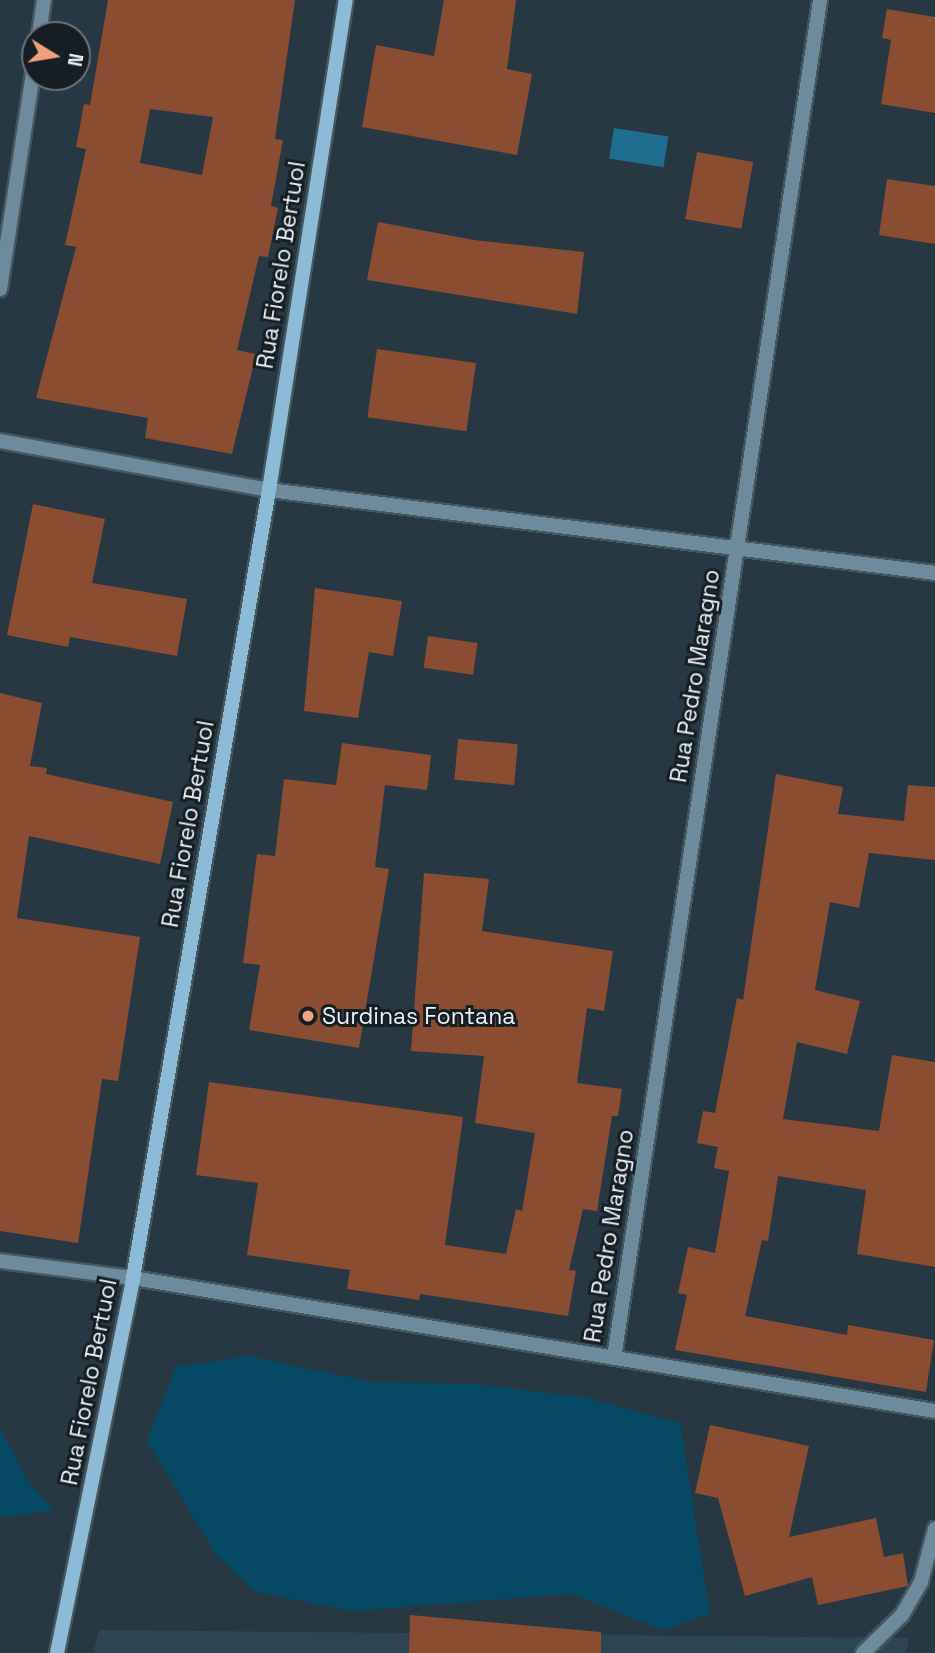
<!DOCTYPE html>
<html>
<head>
<meta charset="utf-8">
<style>
	body { margin:0 }
	#map { position:relative; width:935px; height:1653px; overflow:hidden; background:#273842; font-family:"Space Grotesk",sans-serif }
	div>[style] { position:absolute }
	.built>* { inset:0; background:#2d4552 }
	.green>* { inset:0; background:#064965 }
	.water>* { inset:0; background:#206d92; transform-origin:0 0 }
	.building>* { inset:0; background:#8a4d31; transform-origin:0 0 }
	.roads { filter:drop-shadow(2px 0 #46565f) drop-shadow(-2px 0 #46565f) drop-shadow(0 2px #46565f) drop-shadow(0 -2px #46565f) }
	.lane>* { height:14px; margin:-7px; padding:0 7px; transform-origin:7px; border-radius:7px; background:#6e8b9c }
	.street>* { height:14px; margin:-7px; padding:0 7px; transform-origin:7px; border-radius:7px; background:#6e8b9c }
	.secondary>* { height:14px; margin:-7px; padding:0 7px; transform-origin:7px; border-radius:7px; background:#8cbbd6 }
	.dots>* { width:19px; height:19px; translate:-50% -50%; box-sizing:border-box; border:4px solid #171e23; border-radius:50% }
	span { translate:-50% -50%; white-space:nowrap; text-align:center; line-height:1.15; -webkit-text-stroke:6px #171e23; paint-order:stroke }
	.street-label { font-size:23px; color:#e8f2f8 }
	.poi-label { font-size:23px; color:#e8f2f8 }
	.left { translate:0 -50%; text-align:left }
	.north { position:absolute; left:21px; top:21px; width:70px; height:70px; box-sizing:border-box; background:#171e23; border:2px solid #6b7378; border-radius:50%; rotate:101deg; font-size:19px; font-weight:700; line-height:28px; text-align:center; color:#e8f2f8 }
	.north::after { content:''; display:block; margin:auto; width:24px; height:32px; background:#f1a17d; clip-path:polygon(50% 0,100% 100%,50% 72%,0 100%) }
</style>
</head>
<body>
<div id="map">
	<div class="built">
		<div style="clip-path:polygon(99px 1630px,909px 1638px,906px 1653px,93px 1653px)"></div>
	</div>
	<div class="green">
		<div style="clip-path:polygon(248px 1356px,372px 1382px,479px 1384px,587px 1398px,680px 1423px,710px 1614px,663px 1630px,571px 1594px,352px 1611px,255px 1592px,215px 1553px,147px 1441px,176px 1367px)"></div>
		<div style="clip-path:polygon(0 1428px,27px 1479px,54px 1511px,0 1517px)"></div>
	</div>
	<div class="water">
		<div style="left:614px;top:128px;width:55px;height:31px;rotate:9deg"></div>
	</div>
	<div class="building">
		<div style="clip-path:polygon(evenodd,108px 0,295px 0,275px 139px,283px 140px,271px 206px,278px 208px,268px 257px,259px 256px,237px 350px,256px 354px,232px 454px,145px 438px,148px 418px,36px 398px,76px 247px,65px 245px,86px 149px,76px 147px,84px 104px,90px 105px,108px 0,150px 109px,213px 117px,202px 175px,140px 163px,150px 109px)"></div>
		<div style="clip-path:polygon(444px 0,516px 0,507px 69px,532px 74px,517px 155px,362px 127px,376px 45px,434px 56px)"></div>
		<div style="clip-path:polygon(887px 9px,935px 17px,935px 113px,881px 104px,891px 40px,882px 38px)"></div>
		<div style="left:697px;top:152px;width:57px;height:68px;rotate:10deg"></div>
		<div style="clip-path:polygon(887px 179px,935px 186px,935px 244px,879px 235px)"></div>
		<div style="clip-path:polygon(378px 222px,474px 240px,584px 252px,577px 314px,367px 280px)"></div>
		<div style="left:377px;top:349px;width:100px;height:69px;rotate:8deg"></div>
		<div style="clip-path:polygon(33px 504px,105px 519px,92px 583px,187px 599px,177px 656px,70px 637px,68px 647px,7px 635px)"></div>
		<div style="clip-path:polygon(315px 588px,402px 601px,393px 656px,369px 652px,358px 718px,304px 711px)"></div>
		<div style="left:428px;top:636px;width:50px;height:32px;rotate:8deg"></div>
		<div style="clip-path:polygon(0 693px,42px 703px,30px 766px,47px 768px,46px 774px,173px 802px,160px 864px,29px 836px,17px 918px,140px 937px,118px 1081px,102px 1079px,78px 1243px,0 1231px)"></div>
		<div style="left:458px;top:739px;width:60px;height:41px;rotate:5deg"></div>
		<div style="clip-path:polygon(342px 743px,431px 755px,427px 790px,385px 785px,375px 867px,389px 869px,359px 1048px,249px 1030px,260px 965px,243px 963px,257px 854px,275px 856px,284px 779px,336px 785px)"></div>
		<div style="clip-path:polygon(776px 774px,843px 787px,838px 814px,904px 821px,908px 785px,935px 787px,935px 860px,869px 853px,859px 908px,830px 902px,815px 990px,860px 1001px,847px 1054px,797px 1042px,783px 1119px,879px 1131px,892px 1055px,935px 1062px,935px 1267px,857px 1254px,866px 1190px,778px 1176px,768px 1241px,762px 1240px,745px 1316px,847px 1335px,848px 1325px,934px 1340px,926px 1392px,675px 1350px,687px 1295px,678px 1293px,688px 1247px,715px 1253px,729px 1171px,714px 1168px,718px 1147px,697px 1143px,703px 1111px,715px 1113px,737px 998px,743px 1000px)"></div>
		<div style="clip-path:polygon(424px 873px,489px 879px,482px 931px,613px 951px,604px 1011px,587px 1008px,577px 1083px,622px 1089px,618px 1116px,612px 1116px,597px 1211px,583px 1209px,569px 1270px,576px 1271px,568px 1316px,420px 1294px,419px 1300px,347px 1289px,350px 1270px,247px 1255px,258px 1183px,196px 1175px,209px 1082px,463px 1117px,445px 1245px,506px 1254px,516px 1209px,522px 1211px,535px 1133px,475px 1123px,484px 1056px,411px 1051px)"></div>
		<div style="clip-path:polygon(710px 1425px,809px 1446px,789px 1537px,876px 1518px,884px 1557px,903px 1553px,908px 1586px,818px 1605px,812px 1577px,745px 1596px,718px 1498px,695px 1493px)"></div>
		<div style="clip-path:polygon(410px 1615px,601px 1632px,601px 1653px,409px 1653px)"></div>
	</div>
	<div class="roads">
		<div class="lane">
			<div style="left:863px;top:1653px;width:54px;rotate:-44.3deg"></div>
			<div style="left:902px;top:1615px;width:38px;rotate:-60deg"></div>
			<div style="left:921px;top:1582px;width:55px;rotate:-75.2deg"></div>
		</div>
		<div class="street">
			<div style="left:39px;top:35px;width:35px;rotate:-82deg"></div>
			<div style="left:0;top:289px;width:232px;rotate:-81.3deg"></div>
			<div style="left:0;top:441px;width:273px;rotate:10.3deg"></div>
			<div style="left:269px;top:490px;width:671px;rotate:7.1deg"></div>
			<div style="left:0;top:1261px;width:134px;rotate:7.3deg"></div>
			<div style="left:133px;top:1278px;width:813px;rotate:9.42deg"></div>
			<div style="left:614px;top:1358px;width:1374px;rotate:-81.37deg"></div>
		</div>
		<div class="secondary">
			<div style="left:57px;top:1653px;width:383px;rotate:-78.5deg"></div>
			<div style="left:133px;top:1278px;width:800px;rotate:-80.21deg"></div>
			<div style="left:269px;top:490px;width:496px;rotate:-81.1deg"></div>
		</div>
	</div>
	<div class="dots">
		<div style="left:308px;top:1016px;background:#f1a17d"></div>
	</div>
	<div class="street-label">
		<span style="left:281px;top:265px;rotate:-81deg">Rua Fiorelo Bertuol</span>
		<span style="left:695px;top:676px;rotate:-81deg">Rua Pedro Maragno</span>
		<span style="left:188px;top:824px;rotate:-80deg">Rua Fiorelo Bertuol</span>
		<span style="left:609px;top:1236px;rotate:-81deg">Rua Pedro Maragno</span>
		<span style="left:89px;top:1382px;rotate:-79deg">Rua Fiorelo Bertuol</span>
	</div>
	<div class="poi-label">
		<span class="left" style="left:322px;top:1016px">Surdinas Fontana</span>
	</div>
	<div class="north">N</div>
</div>
</body>
</html>
